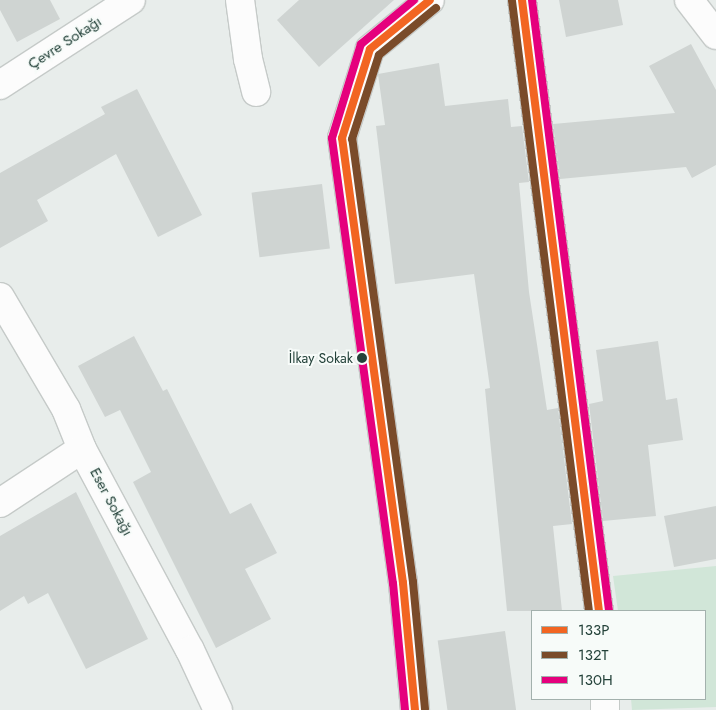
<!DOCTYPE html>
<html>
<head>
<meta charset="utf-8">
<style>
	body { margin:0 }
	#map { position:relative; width:716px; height:710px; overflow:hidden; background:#e8edeb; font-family:Jost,sans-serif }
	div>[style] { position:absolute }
	.green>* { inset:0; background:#d1e6d8 }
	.building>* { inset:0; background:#cfd4d2; transform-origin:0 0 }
	.roads { filter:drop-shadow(1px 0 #c5cac8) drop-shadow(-1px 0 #c5cac8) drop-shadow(0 1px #c5cac8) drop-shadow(0 -1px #c5cac8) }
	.minor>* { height:28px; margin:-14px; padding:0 14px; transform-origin:14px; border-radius:14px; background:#fcfcfc }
	.bus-1>* { height:8px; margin:-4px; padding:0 4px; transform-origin:4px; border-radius:4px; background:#f26522 }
	.bus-2>* { height:8px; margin:-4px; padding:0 4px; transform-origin:4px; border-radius:4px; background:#7a4b2a }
	.bus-3>* { height:8px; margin:-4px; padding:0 4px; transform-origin:4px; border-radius:4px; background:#e5007d }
	.dots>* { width:14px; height:14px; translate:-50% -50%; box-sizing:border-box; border:2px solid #f7fbf9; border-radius:50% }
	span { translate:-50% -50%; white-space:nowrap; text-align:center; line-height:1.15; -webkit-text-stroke:4px #f7fbf9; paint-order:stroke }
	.bus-label { font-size:14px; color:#24423a }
	.right { translate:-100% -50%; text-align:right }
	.street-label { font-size:15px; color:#24423a }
	.legend { position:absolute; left:531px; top:610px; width:175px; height:90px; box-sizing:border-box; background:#f7fbf9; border:1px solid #a3b1ad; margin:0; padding:6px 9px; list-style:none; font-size:15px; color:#24423a }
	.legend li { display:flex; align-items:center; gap:10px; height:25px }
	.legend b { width:25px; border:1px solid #a3b1ad }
</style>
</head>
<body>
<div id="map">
	<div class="green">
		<div style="clip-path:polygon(716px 566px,716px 707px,632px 710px,631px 699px,705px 699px,705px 611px,618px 611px,613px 576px)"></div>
	</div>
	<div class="building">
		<div style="clip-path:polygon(0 0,50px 0,60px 19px,17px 42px,0 10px)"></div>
		<div style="clip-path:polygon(299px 0,394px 0,319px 67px,277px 20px)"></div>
		<div style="clip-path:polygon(559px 0,618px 0,623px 25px,566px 37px)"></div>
		<div style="clip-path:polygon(691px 44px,716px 90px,716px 165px,692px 178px,686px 167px,560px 179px,553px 124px,675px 113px,649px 66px)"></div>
		<div style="clip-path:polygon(439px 63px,445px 106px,508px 99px,511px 127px,522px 126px,529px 182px,519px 183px,529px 292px,547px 410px,558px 408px,572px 524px,553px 526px,562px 611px,507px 611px,485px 389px,490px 388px,474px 274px,395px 284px,376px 126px,385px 125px,378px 74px)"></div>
		<div style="clip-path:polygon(137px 89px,202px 215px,158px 237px,116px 154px,37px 200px,48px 221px,0 248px,0 173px,105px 114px,101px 107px)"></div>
		<div style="left:322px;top:184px;width:65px;height:71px;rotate:83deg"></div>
		<div style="clip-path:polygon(134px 336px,163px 391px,167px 389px,230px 514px,251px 503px,277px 553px,245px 569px,271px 619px,216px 648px,133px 482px,151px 472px,120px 410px,105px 417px,78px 366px)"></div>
		<div style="clip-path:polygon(658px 341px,666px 400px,677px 398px,683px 440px,648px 445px,656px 516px,603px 521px,589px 404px,603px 401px,596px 350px)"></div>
		<div style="clip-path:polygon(76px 492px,148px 639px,86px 669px,48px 593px,28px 604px,24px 596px,0 611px,0 536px)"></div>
		<div style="clip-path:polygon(716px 506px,716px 559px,674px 567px,664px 516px)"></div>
		<div style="left:505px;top:631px;width:80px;height:68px;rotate:82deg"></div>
	</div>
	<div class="roads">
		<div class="minor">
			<div style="left:240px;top:0;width:60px;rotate:82.3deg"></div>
			<div style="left:248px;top:59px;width:34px;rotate:76deg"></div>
			<div style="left:522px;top:0;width:616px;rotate:82.82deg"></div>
			<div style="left:689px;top:0;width:44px;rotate:52.4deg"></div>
			<div style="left:0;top:85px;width:156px;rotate:-33deg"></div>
			<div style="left:0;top:297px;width:130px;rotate:59.5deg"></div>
			<div style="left:66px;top:409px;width:43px;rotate:68.2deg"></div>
			<div style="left:82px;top:449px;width:228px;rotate:61.8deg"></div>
			<div style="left:190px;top:650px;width:66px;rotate:65deg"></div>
			<div style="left:0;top:503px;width:98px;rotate:-33.4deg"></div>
			<div style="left:605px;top:699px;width:11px;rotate:90deg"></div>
			<div style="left:415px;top:710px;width:128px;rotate:-95.4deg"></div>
			<div style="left:403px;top:583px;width:449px;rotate:-97.8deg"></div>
			<div style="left:342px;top:138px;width:93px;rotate:-72.5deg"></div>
			<div style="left:370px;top:49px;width:77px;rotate:-39.2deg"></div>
		</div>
	</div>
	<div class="bus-1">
		<div style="left:522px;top:0;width:616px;rotate:82.82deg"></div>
		<div style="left:415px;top:710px;width:128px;rotate:-95.4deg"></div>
		<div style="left:403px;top:583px;width:449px;rotate:-97.8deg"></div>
		<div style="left:342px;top:138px;width:93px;rotate:-72.5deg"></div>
		<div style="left:370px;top:49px;width:77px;rotate:-39.2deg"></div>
	</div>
	<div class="bus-2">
		<div style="left:512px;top:1px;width:615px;rotate:82.81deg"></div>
		<div style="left:425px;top:709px;width:128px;rotate:-95.4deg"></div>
		<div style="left:413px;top:582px;width:447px;rotate:-97.8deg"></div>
		<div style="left:352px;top:139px;width:88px;rotate:-72.2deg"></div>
		<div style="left:379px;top:55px;width:74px;rotate:-39.5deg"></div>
	</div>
	<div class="bus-3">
		<div style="left:532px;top:0;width:615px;rotate:82.81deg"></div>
		<div style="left:405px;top:710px;width:127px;rotate:-95.4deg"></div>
		<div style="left:393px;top:584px;width:450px;rotate:-97.8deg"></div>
		<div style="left:332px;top:138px;width:98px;rotate:-72.9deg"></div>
		<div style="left:361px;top:44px;width:69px;rotate:-39.7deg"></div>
	</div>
	<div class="dots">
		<div style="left:362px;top:358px;background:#24423a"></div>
	</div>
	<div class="bus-label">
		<span class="right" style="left:353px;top:358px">İlkay Sokak</span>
	</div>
	<div class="street-label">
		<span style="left:65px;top:43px;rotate:-33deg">Çevre Sokağı</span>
		<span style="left:111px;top:502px;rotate:62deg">Eser Sokağı</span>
	</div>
	<ul class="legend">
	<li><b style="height:6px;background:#f26522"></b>133P</li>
	<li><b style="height:6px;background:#7a4b2a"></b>132T</li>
	<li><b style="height:6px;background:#e5007d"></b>130H</li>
	</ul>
</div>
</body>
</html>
